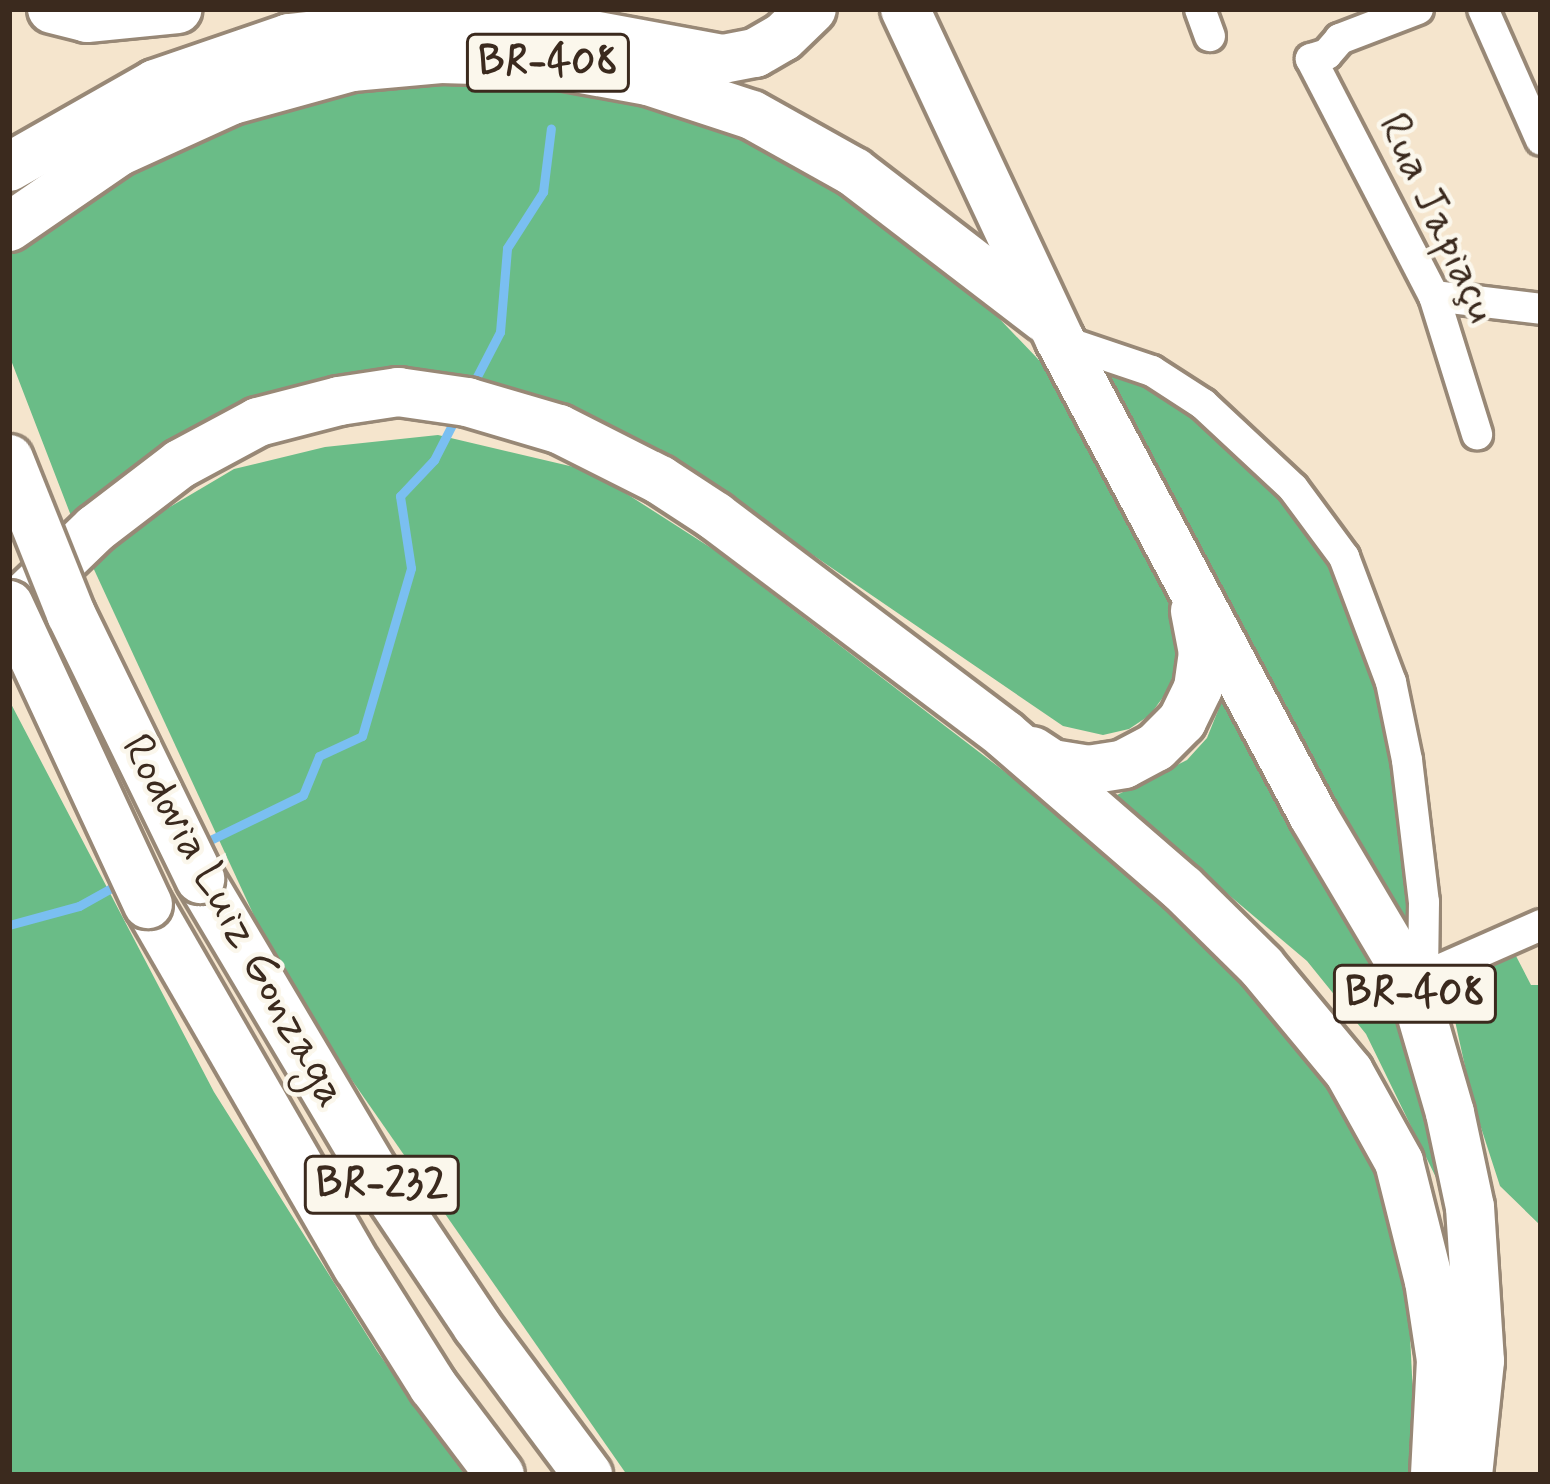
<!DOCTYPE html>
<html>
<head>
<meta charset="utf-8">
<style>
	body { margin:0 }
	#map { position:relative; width:1550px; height:1484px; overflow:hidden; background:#f5e5cd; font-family:Mynerve,sans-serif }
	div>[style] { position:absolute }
	.forest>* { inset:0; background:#6abc87 }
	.stream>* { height:9px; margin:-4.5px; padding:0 4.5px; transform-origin:4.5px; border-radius:4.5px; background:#7abff1 }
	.roads { filter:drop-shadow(3px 0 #988876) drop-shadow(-3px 0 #988876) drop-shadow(0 3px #988876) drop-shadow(0 -3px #988876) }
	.minor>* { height:30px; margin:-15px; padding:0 15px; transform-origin:15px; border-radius:15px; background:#fff }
	.trunk>* { height:48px; margin:-24px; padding:0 24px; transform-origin:24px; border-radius:24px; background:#fff }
	.bridges { filter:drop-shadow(3px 0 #988876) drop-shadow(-3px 0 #988876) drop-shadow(0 3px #988876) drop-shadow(0 -3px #988876) }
	.trunk-bridge>* { height:48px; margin:-24px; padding:0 24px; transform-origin:24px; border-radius:24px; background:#fff }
	span { translate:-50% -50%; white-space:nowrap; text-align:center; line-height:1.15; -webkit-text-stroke:9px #fbf7ec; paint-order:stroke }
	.shield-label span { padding:3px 9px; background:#fbf7ec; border:3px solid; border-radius:9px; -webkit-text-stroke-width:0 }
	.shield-label { font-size:42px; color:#3b2a1e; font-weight:700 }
	.street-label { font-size:45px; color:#3b2a1e }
	.frame { position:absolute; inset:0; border:12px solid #3b2a1e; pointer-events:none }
</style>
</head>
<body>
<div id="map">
	<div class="forest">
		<div style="clip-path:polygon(395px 74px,549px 83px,704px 115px,810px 172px,950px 267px,1057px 379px,1162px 567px,1177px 635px,1176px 663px,1169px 689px,1150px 715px,1129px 729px,1103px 735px,1063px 726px,744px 508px,390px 382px,73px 521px,9px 355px,9px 246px,122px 164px,258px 100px)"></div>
		<div style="clip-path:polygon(1091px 354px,1147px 375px,1227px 435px,1310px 522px,1339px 567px,1394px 700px,1413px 950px)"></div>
		<div style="clip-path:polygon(438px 435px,591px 471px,719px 553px,1030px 791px,1256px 976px,1355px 1117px,1406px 1255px,1417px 1475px,627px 1475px,287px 987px,91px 563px,158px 514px,234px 469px,325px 447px)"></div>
		<div style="clip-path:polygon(1225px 693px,1400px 1009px,1434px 1097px,1446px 1198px,1366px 1034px,1307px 961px,1113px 797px,1187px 760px,1207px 738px)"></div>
		<div style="clip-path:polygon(9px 700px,214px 1092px,377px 1351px,465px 1475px,9px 1475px)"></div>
		<div style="clip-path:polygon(1516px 956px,1531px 985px,1541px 985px,1541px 1226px,1500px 1186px,1473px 1103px,1450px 998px,1450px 977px)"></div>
	</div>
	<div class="stream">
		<div style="left:472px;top:386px;width:61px;rotate:-62.6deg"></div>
		<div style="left:500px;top:332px;width:84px;rotate:-85.2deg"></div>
		<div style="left:507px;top:248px;width:67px;rotate:-57.3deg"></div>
		<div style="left:543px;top:192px;width:64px;rotate:-82.9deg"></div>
		<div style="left:202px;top:844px;width:112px;rotate:-25.9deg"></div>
		<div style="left:303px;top:795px;width:42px;rotate:-67.7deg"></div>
		<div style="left:319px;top:756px;width:47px;rotate:-24.9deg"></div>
		<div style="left:362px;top:736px;width:175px;rotate:-73.7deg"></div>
		<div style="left:411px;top:568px;width:73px;rotate:-98.7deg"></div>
		<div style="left:400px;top:496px;width:50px;rotate:-46.6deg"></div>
		<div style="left:434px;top:460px;width:48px;rotate:-62.9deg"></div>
		<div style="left:9px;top:925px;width:73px;rotate:-15.2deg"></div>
		<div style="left:79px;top:906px;width:49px;rotate:-29.2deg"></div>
	</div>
	<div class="roads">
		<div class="minor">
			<div style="left:1200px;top:9px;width:29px;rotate:70deg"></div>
			<div style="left:1418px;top:9px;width:84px;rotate:159deg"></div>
			<div style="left:1340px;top:39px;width:20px;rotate:131deg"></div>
			<div style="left:1327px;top:54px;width:17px;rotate:163deg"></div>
			<div style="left:1311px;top:59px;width:267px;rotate:62.6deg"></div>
			<div style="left:1434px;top:296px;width:145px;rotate:72.7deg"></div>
			<div style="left:1483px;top:9px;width:143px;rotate:66.1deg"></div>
			<div style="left:1434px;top:296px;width:108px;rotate:6.9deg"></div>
			<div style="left:1060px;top:340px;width:97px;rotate:18.6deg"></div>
			<div style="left:1152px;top:371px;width:61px;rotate:32.9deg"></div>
			<div style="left:1203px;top:404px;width:123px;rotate:43deg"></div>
			<div style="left:1293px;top:488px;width:86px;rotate:53.5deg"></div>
			<div style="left:1344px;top:557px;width:134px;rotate:69.4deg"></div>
			<div style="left:1391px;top:682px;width:80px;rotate:78.4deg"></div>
			<div style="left:1407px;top:760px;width:143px;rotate:83.2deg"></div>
			<div style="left:1424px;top:902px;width:75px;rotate:90.8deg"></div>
			<div style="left:1412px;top:982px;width:141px;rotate:-23.8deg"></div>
		</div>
		<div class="trunk">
			<div style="left:52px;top:9px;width:36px;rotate:14deg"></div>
			<div style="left:87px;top:18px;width:91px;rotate:-5.6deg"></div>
			<div style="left:905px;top:9px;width:365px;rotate:64.9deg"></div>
			<div style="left:1060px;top:340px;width:540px;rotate:61.96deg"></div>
			<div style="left:1314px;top:817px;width:192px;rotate:59.3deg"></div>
			<div style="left:1412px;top:982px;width:136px;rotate:73.8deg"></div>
			<div style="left:1450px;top:1113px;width:96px;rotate:78deg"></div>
			<div style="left:1470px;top:1207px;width:154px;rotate:86.3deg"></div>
			<div style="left:1480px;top:1361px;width:115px;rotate:96deg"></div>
			<div style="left:9px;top:167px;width:168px;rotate:-29.6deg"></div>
			<div style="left:155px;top:84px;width:142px;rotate:-18.9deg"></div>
			<div style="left:289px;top:38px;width:143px;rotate:-6.4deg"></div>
			<div style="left:431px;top:22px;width:108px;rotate:1.6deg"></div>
			<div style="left:539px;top:25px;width:187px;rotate:10.5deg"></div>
			<div style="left:723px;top:59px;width:33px;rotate:-11deg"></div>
			<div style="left:755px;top:53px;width:32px;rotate:-30deg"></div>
			<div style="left:783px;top:37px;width:40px;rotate:-44deg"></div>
			<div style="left:9px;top:227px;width:132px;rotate:-34.5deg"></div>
			<div style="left:118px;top:152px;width:125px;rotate:-24.5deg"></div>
			<div style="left:232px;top:100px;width:124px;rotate:-15.4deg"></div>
			<div style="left:352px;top:67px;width:89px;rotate:-5.1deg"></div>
			<div style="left:441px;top:59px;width:102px;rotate:1.7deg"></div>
			<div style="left:543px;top:62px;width:107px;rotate:10.3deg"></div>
			<div style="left:648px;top:81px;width:109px;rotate:18.1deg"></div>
			<div style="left:752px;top:115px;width:117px;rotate:29.2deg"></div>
			<div style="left:854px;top:172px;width:240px;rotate:37.5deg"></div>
			<div style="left:9px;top:612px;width:120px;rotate:-44deg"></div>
			<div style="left:95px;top:529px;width:107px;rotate:-37.4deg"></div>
			<div style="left:180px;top:464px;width:89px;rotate:-28.3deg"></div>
			<div style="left:258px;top:422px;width:84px;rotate:-14.5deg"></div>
			<div style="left:339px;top:401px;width:60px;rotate:-8.7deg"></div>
			<div style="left:398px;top:392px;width:70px;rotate:8.2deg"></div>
			<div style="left:467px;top:402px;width:96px;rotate:16.4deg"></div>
			<div style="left:559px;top:429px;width:113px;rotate:26.8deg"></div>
			<div style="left:660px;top:480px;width:66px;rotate:33.2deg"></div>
			<div style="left:715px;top:516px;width:362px;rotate:37deg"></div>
			<div style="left:1004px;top:734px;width:237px;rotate:40.9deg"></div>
			<div style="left:1183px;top:889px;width:110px;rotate:44.6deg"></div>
			<div style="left:1261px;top:966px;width:138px;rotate:50.3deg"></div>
			<div style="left:1349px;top:1072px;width:103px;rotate:60.9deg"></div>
			<div style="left:1399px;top:1162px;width:123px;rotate:75.9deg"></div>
			<div style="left:1429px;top:1281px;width:80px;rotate:81.4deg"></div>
			<div style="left:1441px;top:1360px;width:115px;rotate:93deg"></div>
			<div style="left:1032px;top:751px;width:24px;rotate:33deg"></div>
			<div style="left:1052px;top:764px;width:36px;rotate:9deg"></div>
			<div style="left:1088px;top:770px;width:36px;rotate:-9deg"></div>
			<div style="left:1124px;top:764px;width:36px;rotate:-28deg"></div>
			<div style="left:1156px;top:747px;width:37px;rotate:-45deg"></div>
			<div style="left:1182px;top:721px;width:37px;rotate:-64deg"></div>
			<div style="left:1198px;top:688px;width:35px;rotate:-82deg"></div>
			<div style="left:1203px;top:653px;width:43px;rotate:-100.8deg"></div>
			<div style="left:200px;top:879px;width:341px;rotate:59.3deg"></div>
			<div style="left:374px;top:1172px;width:185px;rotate:56.2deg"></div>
			<div style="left:477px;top:1326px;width:186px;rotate:53.3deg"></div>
			<div style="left:148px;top:904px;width:419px;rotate:60deg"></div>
			<div style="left:358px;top:1267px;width:141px;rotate:57.8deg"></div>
			<div style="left:433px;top:1386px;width:111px;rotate:53deg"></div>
		</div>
	</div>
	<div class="bridges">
		<div class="trunk-bridge">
			<div style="left:9px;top:459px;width:167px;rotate:68.2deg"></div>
			<div style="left:71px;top:614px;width:295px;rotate:64deg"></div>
			<div style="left:9px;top:605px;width:330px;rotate:65.1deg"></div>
		</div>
	</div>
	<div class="shield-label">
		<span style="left:548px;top:63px">BR-408</span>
		<span style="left:1415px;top:994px">BR-408</span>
		<span style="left:382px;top:1185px">BR-232</span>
	</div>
	<div class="street-label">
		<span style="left:1437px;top:218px;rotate:65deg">Rua Japiaçu</span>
		<span style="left:233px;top:921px;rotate:61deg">Rodovia Luiz Gonzaga</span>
	</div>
	<div class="frame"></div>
</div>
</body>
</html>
